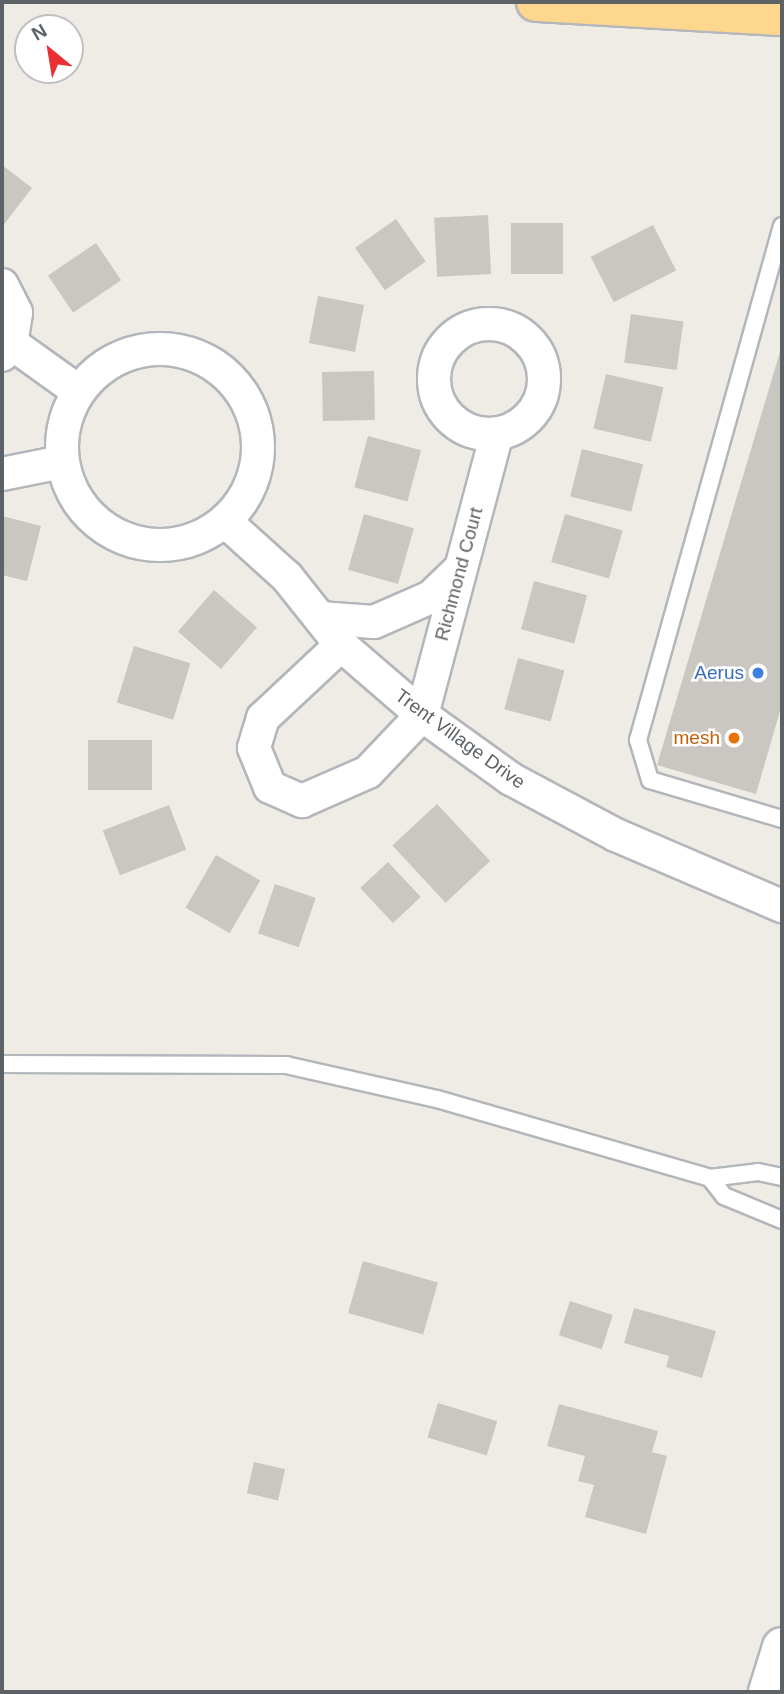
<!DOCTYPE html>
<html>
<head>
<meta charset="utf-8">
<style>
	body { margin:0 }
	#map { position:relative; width:784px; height:1694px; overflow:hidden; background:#efece5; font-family:Helvetica,sans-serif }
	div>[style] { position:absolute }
	.building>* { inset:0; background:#cac7c2; transform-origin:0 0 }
	.roads { filter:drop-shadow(2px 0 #b3b6ba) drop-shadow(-2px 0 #b3b6ba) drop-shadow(0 2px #b3b6ba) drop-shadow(0 -2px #b3b6ba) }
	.service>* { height:16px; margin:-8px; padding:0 8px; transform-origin:8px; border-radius:8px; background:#fff }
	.minor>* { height:32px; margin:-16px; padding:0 16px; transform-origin:16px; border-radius:16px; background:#fff }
	.minor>.ring { margin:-16px; padding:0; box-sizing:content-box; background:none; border:32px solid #fff; border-radius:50% }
	.tertiary>* { height:38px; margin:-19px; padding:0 19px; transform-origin:19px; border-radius:19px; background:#fff }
	.motorway>* { height:38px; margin:-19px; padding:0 19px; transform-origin:19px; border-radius:19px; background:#fed78e }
	.dots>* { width:19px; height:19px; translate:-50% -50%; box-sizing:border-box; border:4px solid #fff; border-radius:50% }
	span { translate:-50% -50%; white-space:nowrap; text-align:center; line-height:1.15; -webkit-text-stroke:5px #fff; paint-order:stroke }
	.street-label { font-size:19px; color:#5d6266 }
	.shop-label { font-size:19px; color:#366cbe }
	.right { translate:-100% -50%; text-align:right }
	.food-label { font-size:19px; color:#c56008 }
	.frame { position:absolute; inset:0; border:4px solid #5d6266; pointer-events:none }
	.north { position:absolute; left:14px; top:14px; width:70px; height:70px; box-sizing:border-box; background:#fff; border:2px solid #bec0c2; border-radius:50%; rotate:330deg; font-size:19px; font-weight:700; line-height:28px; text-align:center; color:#5d6266 }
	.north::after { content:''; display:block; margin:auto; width:24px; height:32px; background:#eb2f32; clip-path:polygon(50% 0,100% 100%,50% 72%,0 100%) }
</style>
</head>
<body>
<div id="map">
	<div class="building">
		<div style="clip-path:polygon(2px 165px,32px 188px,2px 227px)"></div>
		<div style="left:488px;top:215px;width:59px;height:54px;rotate:87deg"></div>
		<div style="left:396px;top:219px;width:52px;height:50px;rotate:55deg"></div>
		<div style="left:511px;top:223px;width:52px;height:51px"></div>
		<div style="left:653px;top:225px;width:51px;height:70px;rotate:63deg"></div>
		<div style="left:96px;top:243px;width:45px;height:58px;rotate:56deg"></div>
		<div style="left:318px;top:296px;width:47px;height:48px;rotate:11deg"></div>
		<div style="left:631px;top:314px;width:53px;height:49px;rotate:8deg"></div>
		<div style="clip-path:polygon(782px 345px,782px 704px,756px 794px,657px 765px)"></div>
		<div style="left:374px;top:371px;width:49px;height:52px;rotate:89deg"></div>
		<div style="left:606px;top:374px;width:59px;height:56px;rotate:13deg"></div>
		<div style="left:368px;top:436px;width:55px;height:53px;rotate:15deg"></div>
		<div style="left:582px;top:449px;width:63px;height:49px;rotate:14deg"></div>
		<div style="left:364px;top:514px;width:52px;height:58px;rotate:16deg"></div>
		<div style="left:565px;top:514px;width:60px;height:50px;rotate:16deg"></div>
		<div style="clip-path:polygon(2px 516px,41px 526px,27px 581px,2px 575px)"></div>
		<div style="left:534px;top:581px;width:55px;height:50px;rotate:15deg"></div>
		<div style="left:214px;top:590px;width:57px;height:55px;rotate:41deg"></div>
		<div style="left:134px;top:646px;width:59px;height:59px;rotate:17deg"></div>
		<div style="left:518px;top:658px;width:48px;height:53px;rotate:15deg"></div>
		<div style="left:152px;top:740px;width:50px;height:64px;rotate:90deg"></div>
		<div style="left:437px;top:804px;width:78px;height:61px;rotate:47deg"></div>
		<div style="left:169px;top:805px;width:48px;height:71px;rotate:69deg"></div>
		<div style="left:216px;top:855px;width:51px;height:61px;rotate:30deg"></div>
		<div style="left:388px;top:862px;width:48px;height:38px;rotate:47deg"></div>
		<div style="left:275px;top:884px;width:43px;height:52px;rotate:19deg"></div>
		<div style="left:363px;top:1261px;width:78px;height:54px;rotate:16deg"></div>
		<div style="left:570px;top:1301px;width:45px;height:36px;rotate:18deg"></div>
		<div style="clip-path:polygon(634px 1308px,716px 1331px,702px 1378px,666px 1367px,669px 1356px,624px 1343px)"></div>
		<div style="left:438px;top:1403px;width:62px;height:36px;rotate:17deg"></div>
		<div style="clip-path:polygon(559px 1404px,658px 1431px,652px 1452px,667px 1456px,646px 1534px,585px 1517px,594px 1485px,578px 1481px,585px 1456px,547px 1446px)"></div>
		<div style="left:254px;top:1462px;width:32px;height:32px;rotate:13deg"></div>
	</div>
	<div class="roads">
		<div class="service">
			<div style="left:782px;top:226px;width:534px;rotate:105.65deg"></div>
			<div style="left:638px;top:740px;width:42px;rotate:73.3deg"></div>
			<div style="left:650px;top:780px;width:138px;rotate:16.5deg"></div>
			<div style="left:2px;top:1064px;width:284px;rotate:0.2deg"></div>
			<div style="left:286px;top:1065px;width:155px;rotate:12.7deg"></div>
			<div style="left:437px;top:1099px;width:284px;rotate:16.1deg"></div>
			<div style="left:710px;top:1178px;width:48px;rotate:-7.1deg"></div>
			<div style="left:758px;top:1172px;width:25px;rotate:12deg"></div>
			<div style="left:710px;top:1178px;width:23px;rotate:52deg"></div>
			<div style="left:724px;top:1196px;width:63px;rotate:22.5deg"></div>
		</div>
		<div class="minor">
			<div style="left:2px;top:285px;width:31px;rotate:63deg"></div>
			<div style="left:16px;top:313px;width:30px;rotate:99deg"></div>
			<div style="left:11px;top:343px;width:15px;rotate:127deg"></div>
			<div class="ring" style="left:434px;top:324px;width:78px;height:78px"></div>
			<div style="left:11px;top:343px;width:82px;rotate:35.6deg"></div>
			<div class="ring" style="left:62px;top:349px;width:164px;height:164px"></div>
			<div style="left:2px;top:474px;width:61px;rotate:-11.3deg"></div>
			<div style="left:225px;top:521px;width:84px;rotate:42.1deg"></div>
			<div style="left:287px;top:577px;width:87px;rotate:51.5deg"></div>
			<div style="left:341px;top:645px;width:107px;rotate:40.8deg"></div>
			<div style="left:422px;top:715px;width:110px;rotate:35.7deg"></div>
			<div style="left:511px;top:779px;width:119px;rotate:28.1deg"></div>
			<div style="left:616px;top:835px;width:181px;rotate:23.2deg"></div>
			<div style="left:320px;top:618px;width:54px;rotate:4.2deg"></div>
			<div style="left:374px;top:622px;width:62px;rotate:-23.7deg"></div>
			<div style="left:431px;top:597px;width:40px;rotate:-44deg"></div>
			<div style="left:341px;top:645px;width:107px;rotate:136.9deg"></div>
			<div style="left:263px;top:718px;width:31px;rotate:107deg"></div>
			<div style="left:254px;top:748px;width:42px;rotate:67.7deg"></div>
			<div style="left:270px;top:787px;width:35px;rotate:24deg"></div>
			<div style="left:302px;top:801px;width:72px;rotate:-23.7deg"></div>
			<div style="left:368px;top:772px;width:79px;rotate:-46.5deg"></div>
			<div style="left:422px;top:715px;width:291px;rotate:-75.1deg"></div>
		</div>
		<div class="tertiary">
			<div style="left:768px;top:1692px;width:47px;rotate:-72.7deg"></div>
		</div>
		<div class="motorway">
			<div style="left:536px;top:2px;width:246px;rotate:3.3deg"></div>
		</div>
	</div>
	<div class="dots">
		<div style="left:758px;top:673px;background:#3f7fe0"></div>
		<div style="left:734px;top:738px;background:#e8710a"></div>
	</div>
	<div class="street-label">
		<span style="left:459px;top:574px;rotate:-75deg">Richmond Court</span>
		<span style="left:460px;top:739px;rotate:36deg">Trent Village Drive</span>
	</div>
	<div class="shop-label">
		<span class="right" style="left:744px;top:673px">Aerus</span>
	</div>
	<div class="food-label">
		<span class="right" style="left:720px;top:738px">mesh</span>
	</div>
	<div class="frame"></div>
	<div class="north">N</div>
</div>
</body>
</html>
